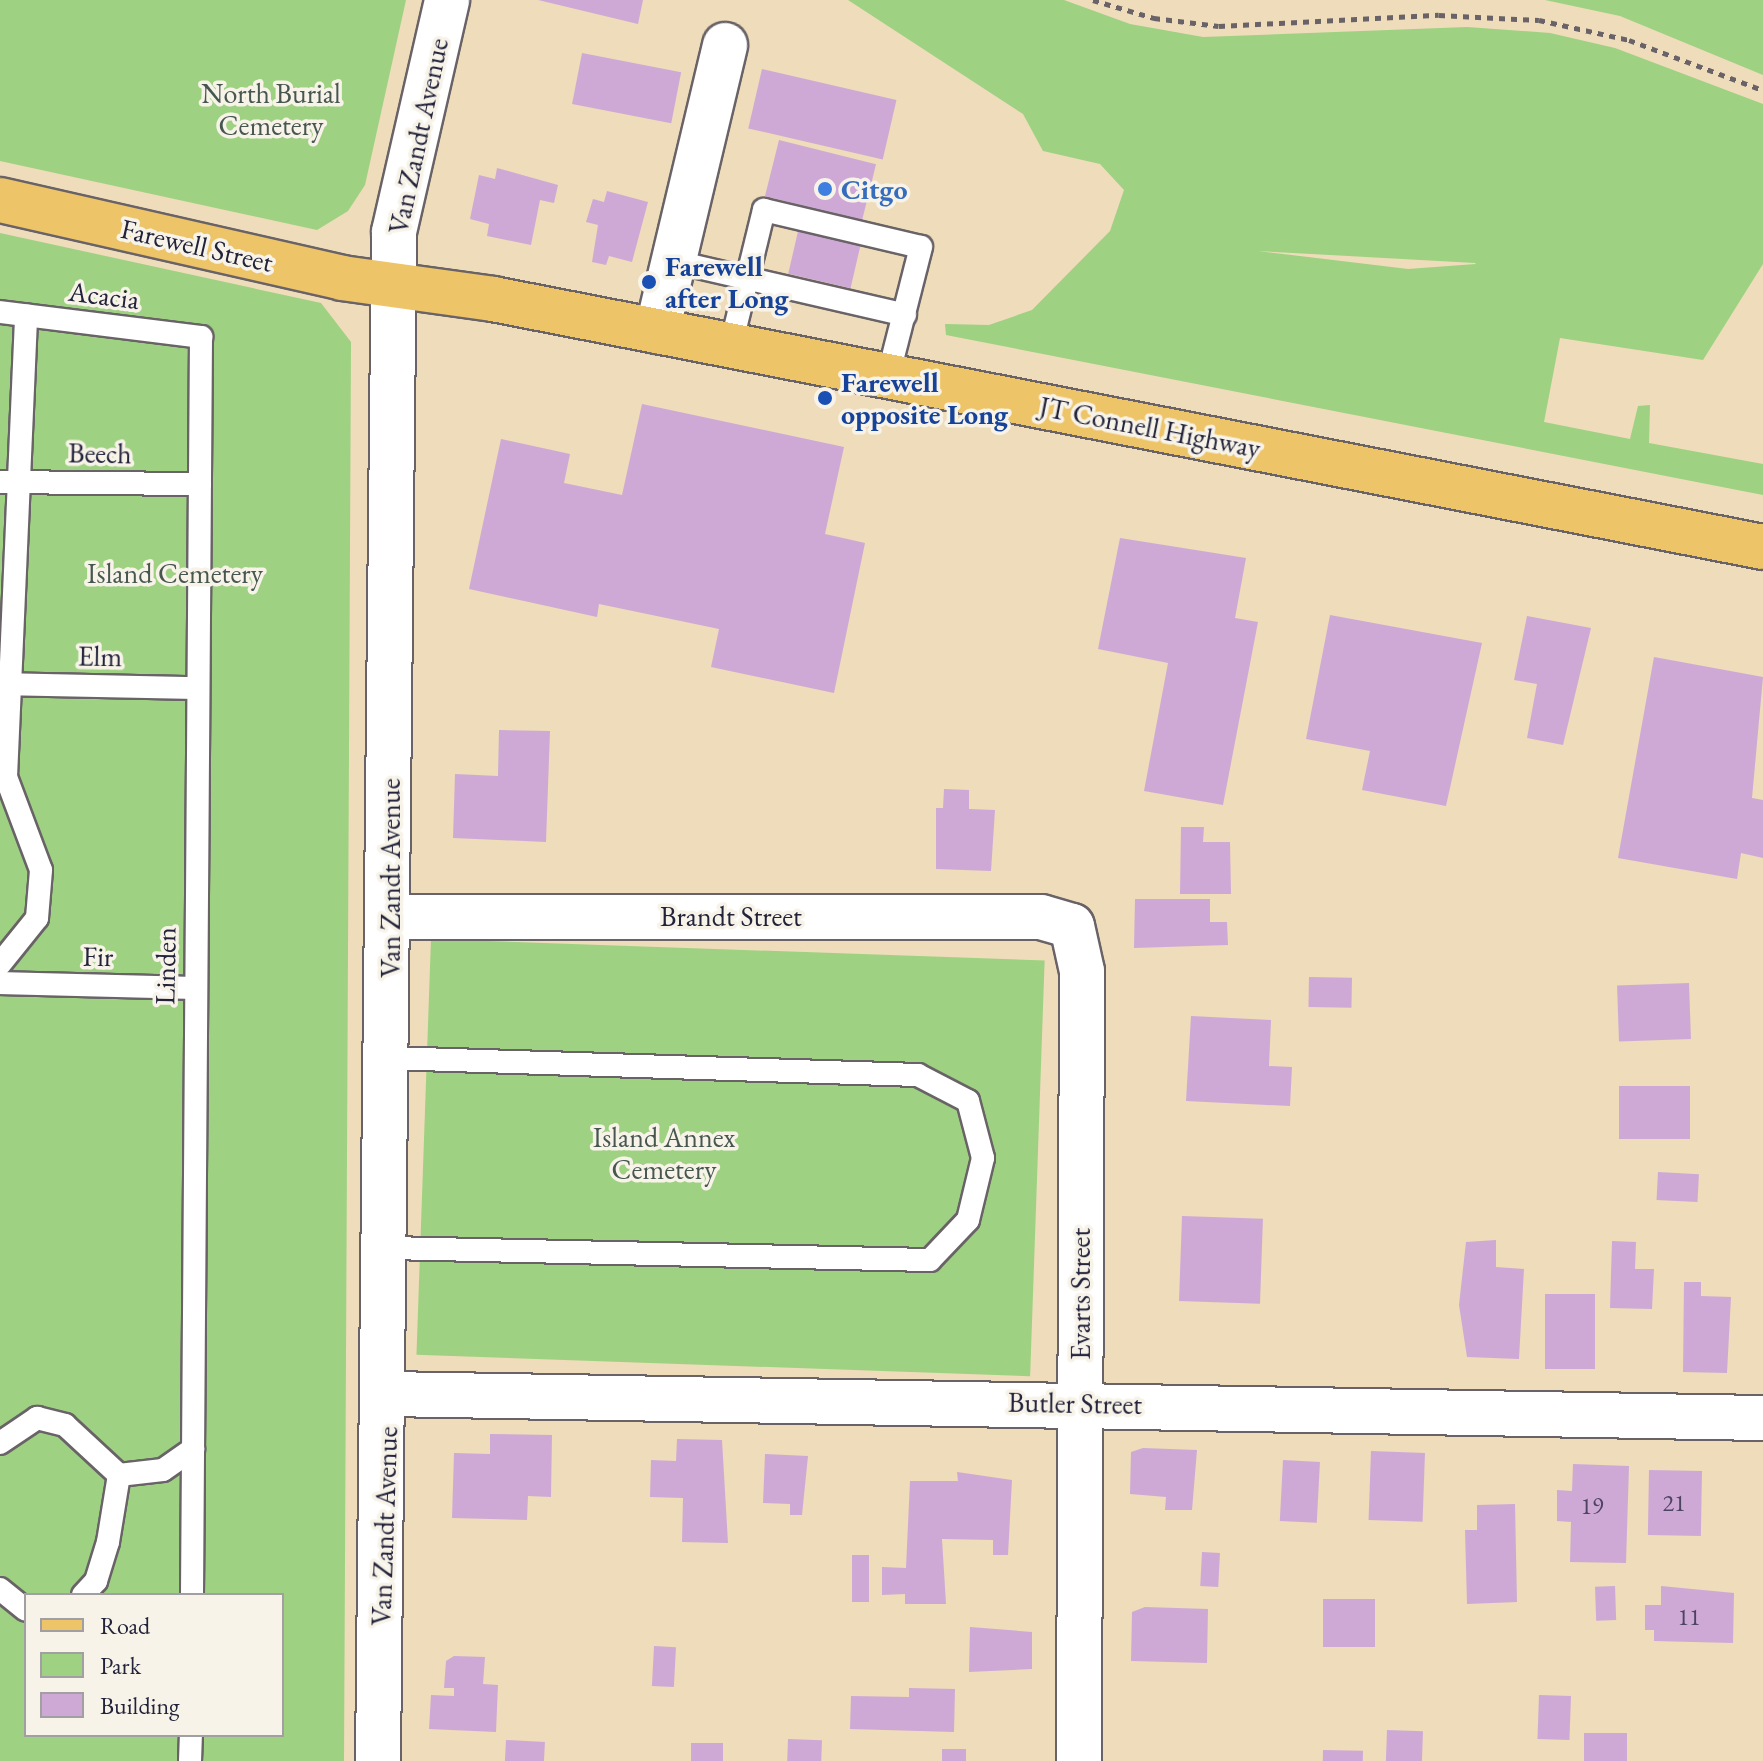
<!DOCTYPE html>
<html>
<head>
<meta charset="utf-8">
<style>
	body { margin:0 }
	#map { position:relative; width:1763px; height:1761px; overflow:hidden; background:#eedcba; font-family:"EB Garamond",serif }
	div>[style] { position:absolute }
	.green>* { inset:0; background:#9ed181; transform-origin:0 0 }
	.building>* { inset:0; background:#cea9d6; transform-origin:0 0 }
	.path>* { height:5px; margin-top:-2.5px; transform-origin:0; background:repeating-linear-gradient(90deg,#696367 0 6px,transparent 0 12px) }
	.roads { filter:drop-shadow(2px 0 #696367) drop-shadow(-2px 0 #696367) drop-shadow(0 2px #696367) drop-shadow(0 -2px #696367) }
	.service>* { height:22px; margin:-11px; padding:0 11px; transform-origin:11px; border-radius:11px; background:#fff }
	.minor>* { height:44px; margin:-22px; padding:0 22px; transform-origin:22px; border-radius:22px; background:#fff }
	.tertiary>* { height:44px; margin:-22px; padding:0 22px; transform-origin:22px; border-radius:22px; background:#fff }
	.primary>* { height:44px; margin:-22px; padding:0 22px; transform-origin:22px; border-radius:22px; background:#eec469 }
	.dots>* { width:22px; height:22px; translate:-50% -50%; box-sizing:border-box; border:4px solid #f7f3e8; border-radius:50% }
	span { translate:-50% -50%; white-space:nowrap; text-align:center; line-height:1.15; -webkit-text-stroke:7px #f7f3e8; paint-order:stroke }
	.number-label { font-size:24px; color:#4d4462 }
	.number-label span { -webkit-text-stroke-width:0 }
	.park-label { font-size:28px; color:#475750 }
	.street-label { font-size:28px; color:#22223b }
	.shop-label { font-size:28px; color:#366cbe; font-weight:700 }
	.left { translate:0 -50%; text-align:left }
	.transit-label { font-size:28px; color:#164399; font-weight:700 }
	.legend { position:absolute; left:24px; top:1593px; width:260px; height:144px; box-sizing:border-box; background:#f7f3e8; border:2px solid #a29fa3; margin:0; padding:10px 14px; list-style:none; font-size:24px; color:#22223b }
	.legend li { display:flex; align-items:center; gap:16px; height:40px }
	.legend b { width:40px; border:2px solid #a29fa3 }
</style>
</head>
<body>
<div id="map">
	<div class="green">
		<div style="clip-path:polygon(0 0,406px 0,365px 185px,348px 211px,317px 230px,0 161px)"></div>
		<div style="clip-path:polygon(evenodd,848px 0,1064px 0,1130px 24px,1203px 37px,1467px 27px,1550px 33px,1615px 48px,1763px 104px,1763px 264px,1703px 360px,1560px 338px,1544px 422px,1630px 439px,1638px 406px,1650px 405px,1649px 443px,1763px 464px,1763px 495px,946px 335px,945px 324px,989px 325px,1032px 310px,1110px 231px,1124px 190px,1100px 164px,1043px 151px,1023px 114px,848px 0,1258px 251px,1475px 263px,1476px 264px,1408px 269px,1258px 251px)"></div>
		<div style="clip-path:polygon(1545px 0,1763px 0,1763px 75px,1620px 16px)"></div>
		<div style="clip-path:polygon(evenodd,0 233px,321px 303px,351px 342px,344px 1761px,0 1761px,0 233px,26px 1595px,282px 1595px,282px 1735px,26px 1735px,26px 1595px)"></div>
		<div style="left:431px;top:939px;width:614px;height:416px;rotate:2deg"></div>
	</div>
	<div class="building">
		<div style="clip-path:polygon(538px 0,643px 0,638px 24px)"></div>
		<div style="left:582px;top:53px;width:101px;height:52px;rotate:11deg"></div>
		<div style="left:762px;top:69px;width:138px;height:61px;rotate:13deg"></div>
		<div style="left:779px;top:140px;width:100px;height:58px;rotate:14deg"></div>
		<div style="clip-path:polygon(497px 168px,558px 185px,554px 203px,540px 200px,531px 245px,487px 236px,489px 224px,470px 219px,479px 175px,495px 179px)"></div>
		<div style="clip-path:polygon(607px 191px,648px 202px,632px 262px,609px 256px,606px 265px,592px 262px,598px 225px,586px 222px,593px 199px,604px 202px)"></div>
		<div style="left:799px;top:227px;width:64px;height:48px;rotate:13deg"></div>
		<div style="clip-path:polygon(642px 404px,844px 447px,825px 534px,865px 543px,834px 693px,711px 667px,719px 629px,599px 604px,597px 617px,469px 589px,501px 439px,570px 454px,564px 483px,622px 495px)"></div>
		<div style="clip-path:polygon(1120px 538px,1246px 558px,1235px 618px,1258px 622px,1223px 805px,1144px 791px,1168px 663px,1098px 649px)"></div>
		<div style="clip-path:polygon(1330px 615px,1482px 643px,1446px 806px,1362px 790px,1370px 751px,1306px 739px)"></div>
		<div style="clip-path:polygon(1527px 616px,1591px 628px,1563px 745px,1527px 738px,1537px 684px,1514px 680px)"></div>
		<div style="clip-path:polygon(1654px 657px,1763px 677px,1752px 798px,1763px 800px,1763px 858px,1741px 853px,1737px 879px,1618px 858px)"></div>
		<div style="clip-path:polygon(499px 730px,550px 731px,546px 842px,453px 838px,455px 774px,498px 776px)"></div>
		<div style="clip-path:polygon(944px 789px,969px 790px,969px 809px,995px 810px,991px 871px,936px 869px,936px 808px,943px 808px)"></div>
		<div style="clip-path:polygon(1181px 827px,1204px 827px,1203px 842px,1230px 842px,1231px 894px,1180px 894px)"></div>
		<div style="clip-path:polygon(1135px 899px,1210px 899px,1210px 922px,1227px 922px,1228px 945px,1134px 948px)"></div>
		<div style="left:1309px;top:977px;width:43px;height:30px;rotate:1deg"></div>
		<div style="left:1689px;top:983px;width:56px;height:72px;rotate:88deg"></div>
		<div style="clip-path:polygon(1191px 1016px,1271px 1020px,1269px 1066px,1292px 1067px,1290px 1106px,1186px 1101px)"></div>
		<div style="left:1619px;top:1086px;width:71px;height:53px"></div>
		<div style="left:1658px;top:1172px;width:41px;height:28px;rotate:3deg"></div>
		<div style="left:1182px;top:1216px;width:81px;height:85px;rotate:2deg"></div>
		<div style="clip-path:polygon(1496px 1240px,1496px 1267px,1524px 1269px,1519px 1359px,1467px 1357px,1459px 1305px,1466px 1242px)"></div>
		<div style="clip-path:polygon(1612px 1241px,1636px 1242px,1635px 1269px,1654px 1269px,1652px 1309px,1610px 1308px)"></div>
		<div style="clip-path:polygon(1684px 1282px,1701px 1282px,1701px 1296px,1731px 1297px,1727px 1373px,1683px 1372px)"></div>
		<div style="left:1545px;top:1294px;width:50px;height:75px"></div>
		<div style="clip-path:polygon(490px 1434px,552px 1435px,551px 1497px,528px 1496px,527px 1520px,452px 1518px,454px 1453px,490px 1454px)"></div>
		<div style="clip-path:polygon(677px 1439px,722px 1440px,728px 1543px,682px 1542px,683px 1498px,650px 1497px,651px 1460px,676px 1461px)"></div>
		<div style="clip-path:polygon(1143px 1448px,1197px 1450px,1192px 1510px,1165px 1510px,1166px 1497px,1130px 1494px,1131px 1452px)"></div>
		<div style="left:1371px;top:1451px;width:54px;height:69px;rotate:2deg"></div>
		<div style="clip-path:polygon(765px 1454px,808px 1456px,802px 1515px,790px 1515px,790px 1504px,763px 1503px)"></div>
		<div style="left:1283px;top:1460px;width:37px;height:61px;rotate:3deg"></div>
		<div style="clip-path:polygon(1573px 1464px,1629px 1466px,1626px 1563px,1570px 1562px,1571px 1522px,1557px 1521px,1557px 1490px,1572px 1491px)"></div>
		<div style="left:1649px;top:1470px;width:53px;height:65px;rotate:1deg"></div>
		<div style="clip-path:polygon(957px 1472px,1012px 1480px,1008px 1555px,993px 1555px,993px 1540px,942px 1539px,946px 1604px,905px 1604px,905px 1594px,882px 1595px,882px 1567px,906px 1568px,910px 1481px,958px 1481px)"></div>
		<div style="clip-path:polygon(1515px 1504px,1517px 1602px,1467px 1604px,1465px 1530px,1477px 1530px,1477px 1505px)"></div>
		<div style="left:1202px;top:1552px;width:18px;height:34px;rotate:3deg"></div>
		<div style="left:852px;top:1555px;width:17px;height:47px"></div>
		<div style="left:1615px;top:1586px;width:34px;height:20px;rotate:88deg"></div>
		<div style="clip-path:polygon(1661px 1586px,1734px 1593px,1733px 1643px,1654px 1641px,1654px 1630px,1645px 1630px,1645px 1605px,1661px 1605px)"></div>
		<div style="left:1323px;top:1599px;width:52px;height:48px"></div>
		<div style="clip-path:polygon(1145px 1607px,1208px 1609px,1207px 1663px,1131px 1661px,1132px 1612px)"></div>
		<div style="clip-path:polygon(970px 1627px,1032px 1632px,1032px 1669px,969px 1672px)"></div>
		<div style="left:654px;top:1646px;width:22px;height:40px;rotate:3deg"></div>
		<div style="clip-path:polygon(454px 1656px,485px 1657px,483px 1684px,498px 1685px,496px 1732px,429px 1729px,431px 1695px,454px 1696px,454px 1688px,444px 1688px,446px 1661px)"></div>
		<div style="clip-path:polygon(909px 1688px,955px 1689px,954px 1732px,850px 1729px,851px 1696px,909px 1697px)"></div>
		<div style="left:1539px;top:1695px;width:32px;height:44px;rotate:2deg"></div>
		<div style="left:1387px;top:1730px;width:36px;height:31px;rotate:2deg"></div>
		<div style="left:1584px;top:1733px;width:43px;height:28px"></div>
		<div style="left:788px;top:1739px;width:34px;height:22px;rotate:2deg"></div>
		<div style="left:506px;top:1740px;width:39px;height:21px;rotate:3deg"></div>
		<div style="left:691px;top:1743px;width:32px;height:18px"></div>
		<div style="left:942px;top:1749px;width:24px;height:12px"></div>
		<div style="left:1323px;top:1750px;width:40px;height:11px;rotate:1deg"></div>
	</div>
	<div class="path">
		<div style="left:1093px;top:0;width:64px;rotate:16.4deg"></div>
		<div style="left:1154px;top:18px;width:65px;rotate:7deg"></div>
		<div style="left:1219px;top:26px;width:220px;rotate:-2.9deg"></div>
		<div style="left:1439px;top:15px;width:100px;rotate:2.9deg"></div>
		<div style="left:1539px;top:20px;width:92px;rotate:12.5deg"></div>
		<div style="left:1629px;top:40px;width:143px;rotate:20.5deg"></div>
	</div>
	<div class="roads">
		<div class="service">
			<div style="left:676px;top:262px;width:235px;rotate:13deg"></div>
			<div style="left:0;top:312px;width:203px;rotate:7.1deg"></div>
			<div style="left:201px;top:337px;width:1258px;rotate:90.41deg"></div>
			<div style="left:731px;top:345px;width:139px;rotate:-76.3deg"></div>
			<div style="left:764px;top:210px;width:161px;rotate:13.3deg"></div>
			<div style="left:921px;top:247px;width:133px;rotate:104.3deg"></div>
			<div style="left:0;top:482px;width:200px;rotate:0.6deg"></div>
			<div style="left:0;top:684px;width:198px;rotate:1.2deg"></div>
			<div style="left:0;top:964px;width:59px;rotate:-51.2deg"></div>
			<div style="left:37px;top:918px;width:48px;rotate:-85.2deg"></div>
			<div style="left:41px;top:870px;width:99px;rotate:-110.6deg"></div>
			<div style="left:6px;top:777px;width:462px;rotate:-87.5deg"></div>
			<div style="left:0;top:983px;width:194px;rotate:1.5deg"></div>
			<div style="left:388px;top:1248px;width:542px;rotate:1.27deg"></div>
			<div style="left:930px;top:1260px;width:55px;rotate:-46.5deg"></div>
			<div style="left:968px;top:1220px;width:64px;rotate:-76.4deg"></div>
			<div style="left:983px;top:1158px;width:59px;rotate:-104.7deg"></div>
			<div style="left:968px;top:1101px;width:56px;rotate:-152.5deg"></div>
			<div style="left:918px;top:1075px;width:529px;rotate:-178.16deg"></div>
			<div style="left:0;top:1443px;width:45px;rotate:-34deg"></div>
			<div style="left:37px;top:1418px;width:29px;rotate:14deg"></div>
			<div style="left:65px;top:1425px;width:74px;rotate:42.8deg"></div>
			<div style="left:119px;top:1475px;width:44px;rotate:-6.5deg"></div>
			<div style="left:163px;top:1470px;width:37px;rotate:-35deg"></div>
			<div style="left:0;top:1589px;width:33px;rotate:39deg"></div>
			<div style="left:83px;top:1595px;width:19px;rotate:-47deg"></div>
			<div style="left:96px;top:1581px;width:41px;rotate:-72.9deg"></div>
			<div style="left:108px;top:1542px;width:68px;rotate:-80.7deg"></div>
			<div style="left:190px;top:1761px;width:26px;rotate:-88deg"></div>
		</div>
		<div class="minor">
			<div style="left:657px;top:331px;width:294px;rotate:-76.6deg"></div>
			<div style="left:390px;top:917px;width:651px"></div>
			<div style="left:1041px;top:917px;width:32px;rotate:16deg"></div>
			<div style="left:1072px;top:926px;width:46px;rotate:77.5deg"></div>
			<div style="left:1082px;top:971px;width:790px;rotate:90.22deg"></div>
			<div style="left:387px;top:1394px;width:1376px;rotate:1deg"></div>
		</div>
		<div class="tertiary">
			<div style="left:378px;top:1761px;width:1529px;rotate:-89.4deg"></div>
			<div style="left:394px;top:232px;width:238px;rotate:-77.1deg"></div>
		</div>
		<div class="primary">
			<div style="left:0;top:200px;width:351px;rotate:12.8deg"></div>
			<div style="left:342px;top:278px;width:152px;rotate:7.9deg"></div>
			<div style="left:493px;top:299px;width:1294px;rotate:11.05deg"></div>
		</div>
	</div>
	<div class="dots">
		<div style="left:825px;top:189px;background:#3f7fe0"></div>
		<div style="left:649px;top:282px;background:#1a4fb4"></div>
		<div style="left:825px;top:398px;background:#1a4fb4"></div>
	</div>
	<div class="number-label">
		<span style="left:1674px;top:1503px">21</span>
		<span style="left:1592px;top:1506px">19</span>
		<span style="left:1689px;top:1617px">11</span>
	</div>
	<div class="park-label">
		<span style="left:271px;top:109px">North Burial<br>Cemetery</span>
		<span style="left:175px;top:573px">Island Cemetery</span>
		<span style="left:664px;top:1153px">Island Annex<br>Cemetery</span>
	</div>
	<div class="street-label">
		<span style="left:418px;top:136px;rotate:-78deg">Van Zandt Avenue</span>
		<span style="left:197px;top:245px;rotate:13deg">Farewell Street</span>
		<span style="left:104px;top:295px;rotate:7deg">Acacia</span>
		<span style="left:1150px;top:427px;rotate:11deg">JT Connell Highway</span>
		<span style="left:100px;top:453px;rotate:1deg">Beech</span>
		<span style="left:100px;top:656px;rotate:1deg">Elm</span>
		<span style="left:390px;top:878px;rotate:-90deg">Van Zandt Avenue</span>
		<span style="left:731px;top:916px">Brandt Street</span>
		<span style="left:98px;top:956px;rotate:1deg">Fir</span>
		<span style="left:165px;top:966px;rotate:-89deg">Linden</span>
		<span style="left:1080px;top:1294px;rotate:-90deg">Evarts Street</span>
		<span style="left:1075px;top:1403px;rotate:1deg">Butler Street</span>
		<span style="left:384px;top:1526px;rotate:-88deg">Van Zandt Avenue</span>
	</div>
	<div class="shop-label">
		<span class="left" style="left:841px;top:189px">Citgo</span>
	</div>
	<div class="transit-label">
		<span class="left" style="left:665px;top:282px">Farewell<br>after Long</span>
		<span class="left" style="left:841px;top:398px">Farewell<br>opposite Long</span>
	</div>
	<ul class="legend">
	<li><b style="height:10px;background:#eec469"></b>Road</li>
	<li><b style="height:22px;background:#9ed181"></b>Park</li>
	<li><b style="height:22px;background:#cea9d6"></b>Building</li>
	</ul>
</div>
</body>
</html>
